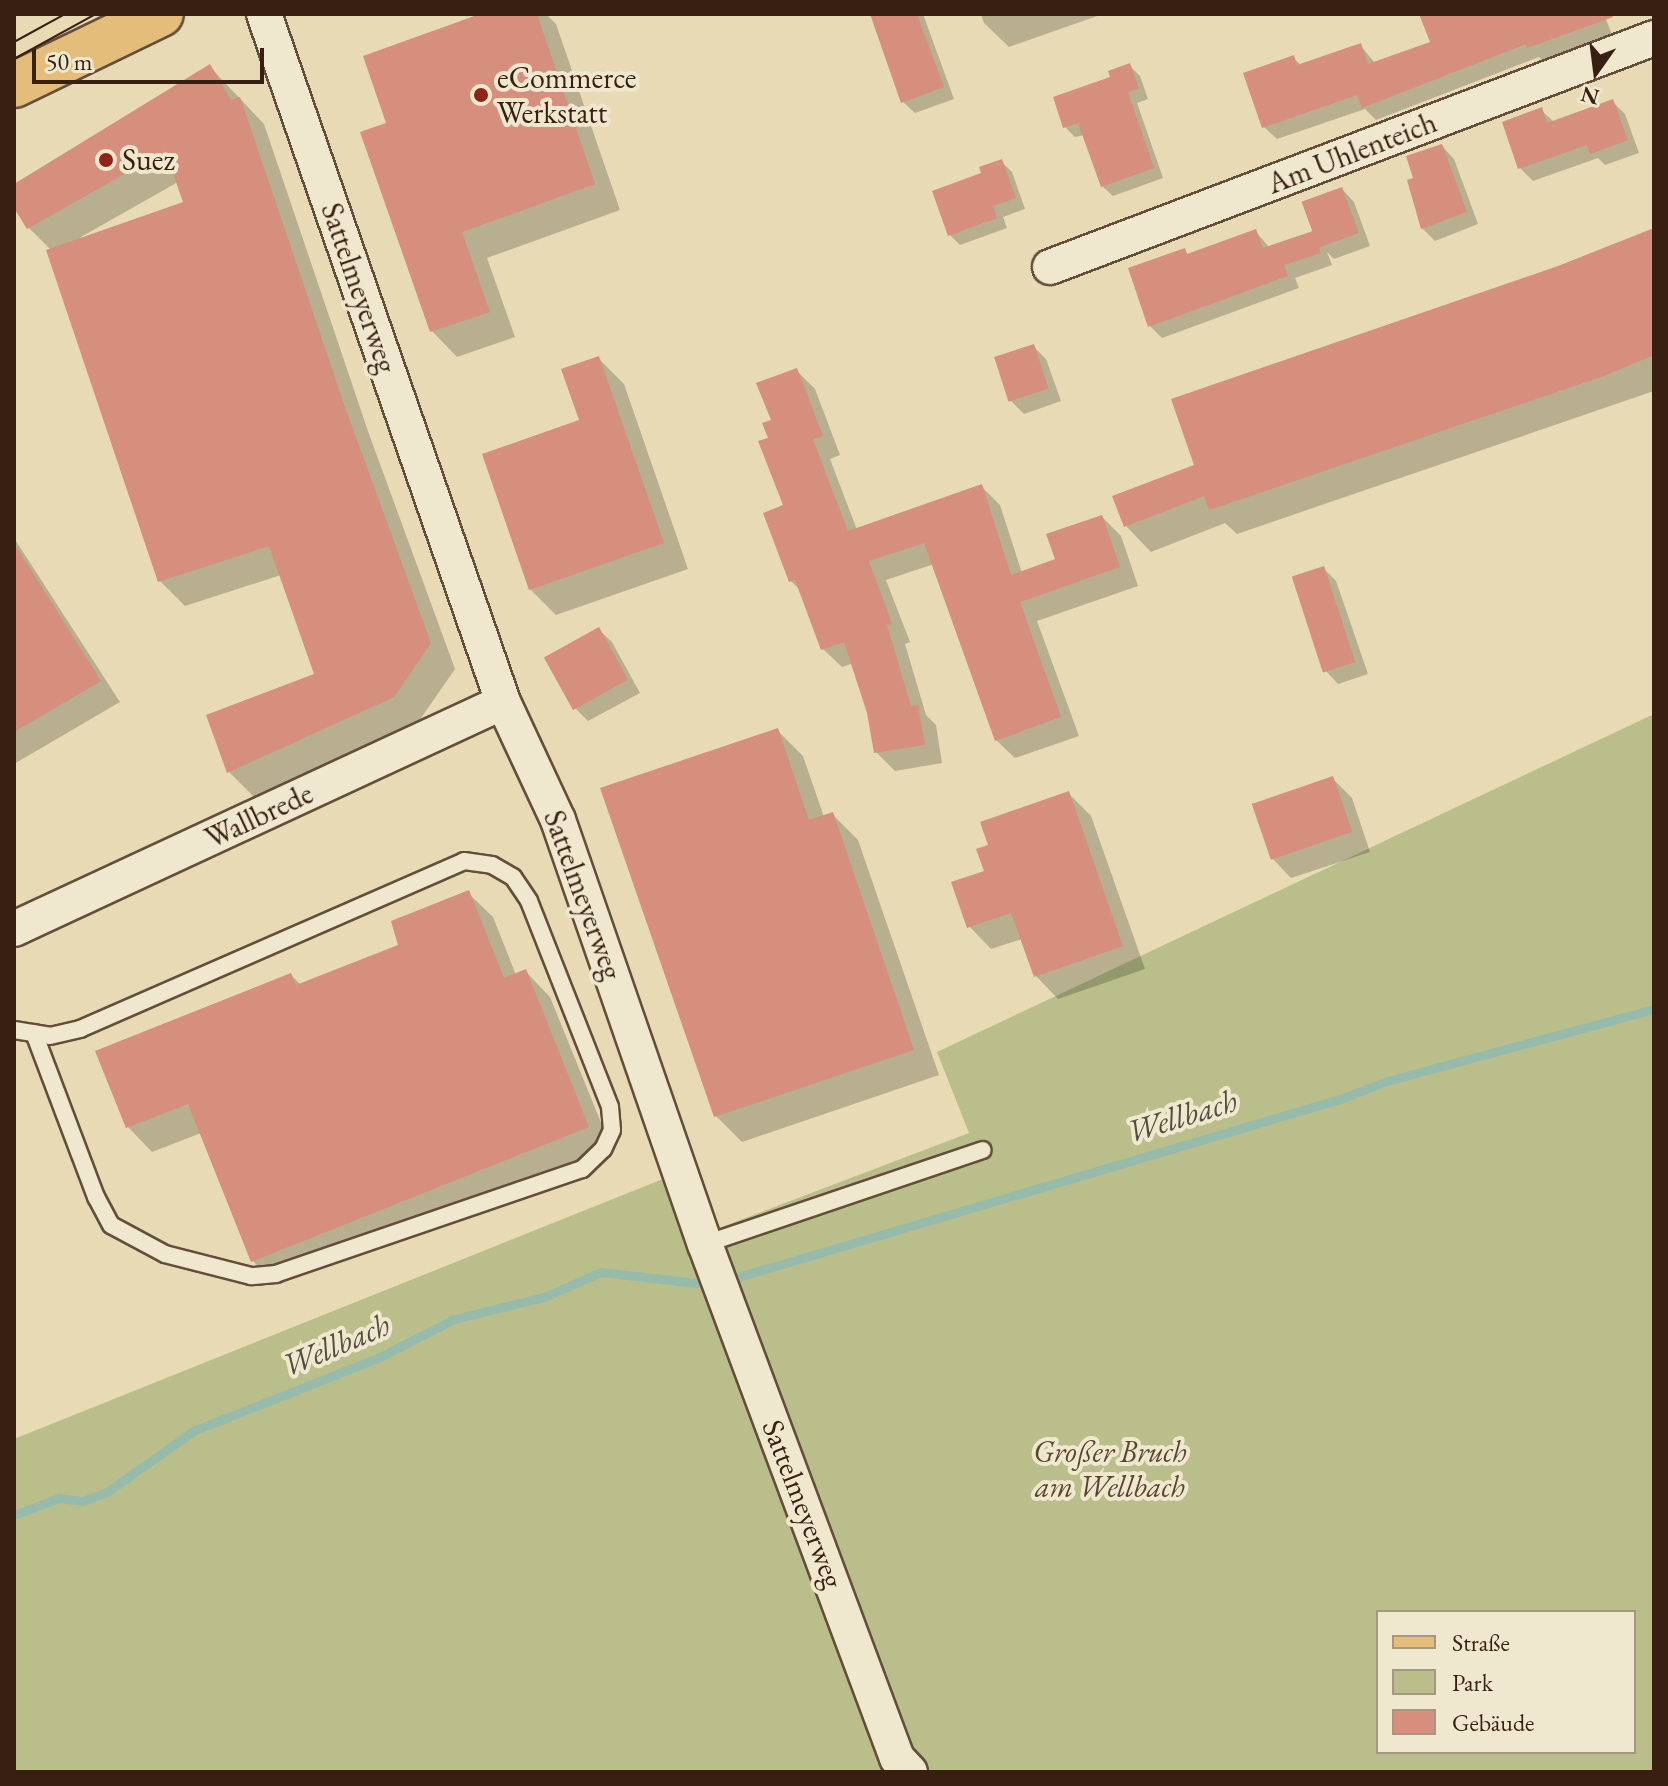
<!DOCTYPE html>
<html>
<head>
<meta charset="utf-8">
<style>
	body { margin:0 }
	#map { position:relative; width:1668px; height:1786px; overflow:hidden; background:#e7dab4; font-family:"EB Garamond",serif }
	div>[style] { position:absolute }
	.green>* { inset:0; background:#babe8a }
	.shadow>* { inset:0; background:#0003 }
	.stream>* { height:9px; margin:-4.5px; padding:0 4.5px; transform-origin:4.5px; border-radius:4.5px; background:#97bbab }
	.building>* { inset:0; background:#d58f7c; transform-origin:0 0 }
	.roads { filter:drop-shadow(2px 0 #644e3a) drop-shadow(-2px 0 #644e3a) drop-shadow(0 2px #644e3a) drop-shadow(0 -2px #644e3a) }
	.lane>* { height:16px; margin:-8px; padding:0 8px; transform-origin:8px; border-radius:8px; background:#efe7ce }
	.street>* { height:34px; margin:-17px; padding:0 17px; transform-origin:17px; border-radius:17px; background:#efe7ce }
	.primary>* { height:44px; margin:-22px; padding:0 22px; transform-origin:22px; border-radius:22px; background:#e4bd7a }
	.tram>* { height:2px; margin:-1px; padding:0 1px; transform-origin:1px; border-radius:1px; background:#381f11 }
	.dots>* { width:22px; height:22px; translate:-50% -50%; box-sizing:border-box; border:4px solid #efe7ce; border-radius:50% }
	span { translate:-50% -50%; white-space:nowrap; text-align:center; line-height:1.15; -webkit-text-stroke:8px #efe7ce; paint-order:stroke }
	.poi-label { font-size:30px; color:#381f11 }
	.left { translate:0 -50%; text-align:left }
	.street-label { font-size:30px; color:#381f11 }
	.park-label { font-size:30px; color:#58472f; font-style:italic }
	.water-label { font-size:32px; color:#544e3f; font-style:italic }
	.frame { position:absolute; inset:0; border:16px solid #381f11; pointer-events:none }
	.legend { position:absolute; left:1376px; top:1610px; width:260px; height:144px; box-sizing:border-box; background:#efe7ce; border:2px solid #a69782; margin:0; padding:10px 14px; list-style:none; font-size:24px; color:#381f11 }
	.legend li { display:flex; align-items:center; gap:16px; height:40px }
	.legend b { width:40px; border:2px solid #a69782 }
	.north { position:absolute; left:1556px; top:32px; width:80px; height:80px; -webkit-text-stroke:6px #efe7ce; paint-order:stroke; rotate:194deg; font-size:22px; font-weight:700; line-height:32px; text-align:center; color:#381f11 }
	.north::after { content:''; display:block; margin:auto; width:28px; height:36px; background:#381f11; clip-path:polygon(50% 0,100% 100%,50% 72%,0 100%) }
	.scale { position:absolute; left:32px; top:48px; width:232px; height:36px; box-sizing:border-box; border:4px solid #381f11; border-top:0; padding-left:10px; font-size:24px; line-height:28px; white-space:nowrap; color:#381f11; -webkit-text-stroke:6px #efe7ce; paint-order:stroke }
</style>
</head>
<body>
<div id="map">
	<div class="green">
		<div style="clip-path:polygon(evenodd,1654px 714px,1654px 1772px,14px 1772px,14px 1439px,663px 1179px,697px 1276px,729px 1266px,719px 1228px,969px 1133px,937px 1052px,1654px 714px,1378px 1612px,1634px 1612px,1634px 1752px,1378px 1752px,1378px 1612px)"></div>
	</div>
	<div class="shadow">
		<div style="clip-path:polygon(485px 14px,546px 14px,556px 24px,620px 210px,487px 258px,515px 337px,457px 357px,432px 331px,388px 124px)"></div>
		<div style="clip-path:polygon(872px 14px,923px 14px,954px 99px,915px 113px,903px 102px)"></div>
		<div style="clip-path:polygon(981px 14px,1103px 14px,1009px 47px,984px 23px)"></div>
		<div style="clip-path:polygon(1422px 14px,1604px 14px,1612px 35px,1542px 60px,1539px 57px,1376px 120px,1365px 109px,1277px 139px,1264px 127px,1293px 58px,1301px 65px,1360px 45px,1375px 63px,1432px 43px)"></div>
		<div style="clip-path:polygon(1130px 66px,1140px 76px,1148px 99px,1137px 103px,1163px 178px,1113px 196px,1102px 186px,1084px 135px,1075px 137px,1065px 127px)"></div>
		<div style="clip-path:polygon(evenodd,210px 67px,264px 124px,369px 434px,455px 669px,419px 721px,254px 797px,229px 772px,316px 675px,281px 575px,185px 606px,160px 581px,51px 250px,29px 228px,14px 204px,14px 186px,210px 67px,178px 182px,186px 203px,82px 239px,81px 237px,178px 182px)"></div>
		<div style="clip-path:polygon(1612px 101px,1625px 114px,1639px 153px,1605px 165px,1598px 158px,1533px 181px,1520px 168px,1504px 123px,1541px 110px,1554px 122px)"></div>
		<div style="clip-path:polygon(1442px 146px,1454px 159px,1478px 224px,1435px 241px,1422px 228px,1416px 179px)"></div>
		<div style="clip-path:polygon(1001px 161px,1012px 172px,1025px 209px,1003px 217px,1007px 228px,960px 245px,950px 235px,984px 174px)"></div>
		<div style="clip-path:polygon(1342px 189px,1354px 202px,1370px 246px,1334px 259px,1327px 252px,1332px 265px,1295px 278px,1299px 288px,1162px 338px,1150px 326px,1184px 251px,1189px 256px,1255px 231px,1270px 248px,1312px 233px,1319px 240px)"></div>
		<div style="clip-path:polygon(1654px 230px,1654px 391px,1237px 534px,1225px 523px,1151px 552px,1126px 526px,1196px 466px,1559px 268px)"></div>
		<div style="clip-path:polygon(1034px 347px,1046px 359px,1061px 401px,1024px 414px,1011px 401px)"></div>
		<div style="clip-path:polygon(598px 358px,624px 384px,688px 569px,556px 615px,530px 589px)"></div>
		<div style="clip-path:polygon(796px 370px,815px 389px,840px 455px,830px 459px,857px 530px,981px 486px,1000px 505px,1022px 573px,1057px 560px,1102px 517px,1121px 536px,1138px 586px,1037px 621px,1079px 736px,1015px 758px,996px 740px,934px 564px,886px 580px,910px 642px,905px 644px,926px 715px,936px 725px,942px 763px,895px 771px,876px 752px,869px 712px,854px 663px,842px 667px,823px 649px,801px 591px,791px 581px,786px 506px,770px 439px,773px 422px)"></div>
		<div style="clip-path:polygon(14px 538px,120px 702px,14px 764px)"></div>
		<div style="clip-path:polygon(1323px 568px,1336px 581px,1368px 674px,1338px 684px,1326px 671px)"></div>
		<div style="clip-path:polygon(599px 630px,612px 642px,640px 693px,588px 721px,576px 709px)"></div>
		<div style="clip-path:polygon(777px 730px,803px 756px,824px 817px,832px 814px,858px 840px,939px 1075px,742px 1142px,716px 1116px)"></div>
		<div style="clip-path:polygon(1332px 778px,1352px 798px,1370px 852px,1291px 878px,1272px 858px)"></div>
		<div style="clip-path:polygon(1068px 793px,1091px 816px,1145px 969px,1058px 999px,1036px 976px,1022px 939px,991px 949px,969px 926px,991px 846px)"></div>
		<div style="clip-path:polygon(468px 893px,493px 917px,516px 975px,526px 972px,550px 997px,613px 1152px,277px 1285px,253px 1261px,201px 1133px,152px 1152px,128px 1127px,291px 975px,301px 985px,401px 946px)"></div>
	</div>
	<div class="stream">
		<div style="left:728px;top:1280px;width:638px;rotate:-16.48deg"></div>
		<div style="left:1340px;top:1099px;width:50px;rotate:-21deg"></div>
		<div style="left:1387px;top:1081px;width:277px;rotate:-15.1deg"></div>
		<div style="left:14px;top:1515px;width:48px;rotate:-20.7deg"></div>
		<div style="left:59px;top:1498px;width:24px;rotate:7deg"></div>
		<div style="left:83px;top:1501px;width:26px;rotate:-21deg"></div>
		<div style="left:107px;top:1492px;width:105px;rotate:-35.3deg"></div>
		<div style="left:193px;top:1431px;width:201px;rotate:-21.6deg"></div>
		<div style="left:380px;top:1357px;width:83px;rotate:-27.2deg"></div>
		<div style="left:454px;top:1319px;width:93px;rotate:-13.7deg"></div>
		<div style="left:544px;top:1297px;width:62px;rotate:-23.7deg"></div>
		<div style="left:601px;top:1272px;width:96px;rotate:6.6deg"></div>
	</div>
	<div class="building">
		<div style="clip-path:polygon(480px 14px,537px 14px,595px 184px,462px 232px,490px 312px,430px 332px,360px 132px,386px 123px,363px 56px)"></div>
		<div style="clip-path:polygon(870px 14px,917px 14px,944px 87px,901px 103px)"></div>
		<div style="clip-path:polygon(1419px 14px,1612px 14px,1613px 17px,1527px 48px,1526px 44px,1362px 108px,1357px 95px,1262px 128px,1243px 73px,1294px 55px,1297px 65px,1361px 43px,1368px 64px,1430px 42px)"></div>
		<div style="clip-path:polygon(1130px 63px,1139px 88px,1128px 92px,1154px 168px,1101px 187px,1078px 123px,1063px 128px,1053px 97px,1110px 77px,1108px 71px)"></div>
		<div style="clip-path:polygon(210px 64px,231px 100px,240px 97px,345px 407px,431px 643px,394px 697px,227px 773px,206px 715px,314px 674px,269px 546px,158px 582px,46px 250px,183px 202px,165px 151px,27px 229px,14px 208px,14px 184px)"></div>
		<div style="clip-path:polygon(1613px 99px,1628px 140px,1590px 154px,1587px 145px,1518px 169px,1502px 122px,1542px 107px,1547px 123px)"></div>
		<div style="clip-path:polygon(1442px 144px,1467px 212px,1421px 229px,1407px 180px,1413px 178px,1406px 156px)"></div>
		<div style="clip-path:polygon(1002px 159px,1016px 198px,993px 206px,997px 218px,948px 236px,932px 191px,981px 173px,979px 167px)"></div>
		<div style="left:1342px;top:187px;width:49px;height:43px;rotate:70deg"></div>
		<div style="clip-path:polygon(1654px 228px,1654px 355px,1601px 377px,1209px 510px,1204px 496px,1124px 527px,1112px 496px,1194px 465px,1171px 399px,1558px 266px)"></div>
		<div style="clip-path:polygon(1256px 229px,1263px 248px,1313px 231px,1321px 253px,1284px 265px,1288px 276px,1148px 327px,1128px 268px,1185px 248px,1187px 254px)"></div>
		<div style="left:1034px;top:344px;width:47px;height:42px;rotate:72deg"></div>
		<div style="clip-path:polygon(599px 356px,664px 543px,529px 590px,482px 454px,579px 420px,561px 369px)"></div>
		<div style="clip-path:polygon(797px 368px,823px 436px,813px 440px,848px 531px,982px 484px,1011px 575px,1055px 559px,1046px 534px,1102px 515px,1120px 567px,1020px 602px,1061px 717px,995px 741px,924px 543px,869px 561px,892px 624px,887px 625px,911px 706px,918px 705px,925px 745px,874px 753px,867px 713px,844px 642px,821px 650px,795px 580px,789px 582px,763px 513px,783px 505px,758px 441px,768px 438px,762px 423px,771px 420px,756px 383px)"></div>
		<div style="clip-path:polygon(14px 543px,101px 681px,14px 732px)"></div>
		<div style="left:1324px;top:566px;width:101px;height:34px;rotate:72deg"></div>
		<div style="left:599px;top:627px;width:60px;height:63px;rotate:61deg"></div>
		<div style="clip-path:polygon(778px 728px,809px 820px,833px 812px,914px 1050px,714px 1117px,600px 788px)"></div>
		<div style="left:1333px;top:776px;width:59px;height:86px;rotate:71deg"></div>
		<div style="clip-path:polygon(1069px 791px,1123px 946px,1034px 977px,1011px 913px,967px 928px,951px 882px,984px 871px,976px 849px,988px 845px,980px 822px)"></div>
		<div style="clip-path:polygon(469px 890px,504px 978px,526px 969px,589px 1127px,251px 1262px,188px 1104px,126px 1128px,95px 1051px,291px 973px,296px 985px,398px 945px,391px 921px)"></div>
	</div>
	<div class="roads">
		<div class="lane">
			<div style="left:14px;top:1030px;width:36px;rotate:9deg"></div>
			<div style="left:50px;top:1036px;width:31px;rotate:-13deg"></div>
			<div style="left:80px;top:1029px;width:419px;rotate:-23.6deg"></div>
			<div style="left:464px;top:861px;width:28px;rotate:8deg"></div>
			<div style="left:492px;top:865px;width:24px;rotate:30deg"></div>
			<div style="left:513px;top:877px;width:29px;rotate:56deg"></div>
			<div style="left:529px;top:901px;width:221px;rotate:68.5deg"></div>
			<div style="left:610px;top:1107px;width:23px;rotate:85deg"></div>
			<div style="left:612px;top:1130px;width:21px;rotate:115deg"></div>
			<div style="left:603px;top:1149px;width:29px;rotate:136deg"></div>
			<div style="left:582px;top:1169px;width:324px;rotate:161.1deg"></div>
			<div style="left:276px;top:1274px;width:25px;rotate:175deg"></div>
			<div style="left:251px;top:1276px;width:89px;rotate:-165.7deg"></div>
			<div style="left:165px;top:1254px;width:61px;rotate:-151.8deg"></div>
			<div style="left:111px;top:1225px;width:32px;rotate:-118deg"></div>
			<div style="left:96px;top:1197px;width:175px;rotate:-110.7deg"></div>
			<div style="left:705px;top:1244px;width:293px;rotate:-18.7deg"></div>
		</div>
		<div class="street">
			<div style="left:264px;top:14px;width:728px;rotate:70.84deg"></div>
			<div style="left:503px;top:702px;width:130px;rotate:65deg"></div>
			<div style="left:558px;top:820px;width:449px;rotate:70.9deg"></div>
			<div style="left:705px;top:1244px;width:549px;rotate:69.52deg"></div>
			<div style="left:897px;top:1758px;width:19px;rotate:47deg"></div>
			<div style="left:1050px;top:267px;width:646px;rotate:-20.76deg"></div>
			<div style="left:14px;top:929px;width:539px;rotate:-24.9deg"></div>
		</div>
		<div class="primary">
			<div style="left:14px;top:85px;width:163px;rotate:-25.8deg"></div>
		</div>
	</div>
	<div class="tram">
		<div style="left:14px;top:42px;width:58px;rotate:-28.8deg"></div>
		<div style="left:14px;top:59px;width:94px;rotate:-28.8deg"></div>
	</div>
	<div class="dots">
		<div style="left:481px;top:95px;background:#8f2418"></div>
		<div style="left:106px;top:160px;background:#8f2418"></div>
	</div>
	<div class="poi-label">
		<span class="left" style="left:497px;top:95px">eCommerce<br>Werkstatt</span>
		<span class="left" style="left:122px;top:160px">Suez</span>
	</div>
	<div class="street-label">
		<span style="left:1352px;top:153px;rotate:-21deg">Am Uhlenteich</span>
		<span style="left:359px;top:288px;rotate:71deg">Sattelmeyerweg</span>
		<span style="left:259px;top:816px;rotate:-25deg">Wallbrede</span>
		<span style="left:583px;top:895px;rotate:70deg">Sattelmeyerweg</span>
		<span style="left:803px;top:1504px;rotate:69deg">Sattelmeyerweg</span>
	</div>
	<div class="park-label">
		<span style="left:1110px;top:1469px">Großer Bruch<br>am Wellbach</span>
	</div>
	<div class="water-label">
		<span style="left:1182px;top:1116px;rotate:-17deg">Wellbach</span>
		<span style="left:336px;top:1345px;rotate:-23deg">Wellbach</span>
	</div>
	<div class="frame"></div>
	<ul class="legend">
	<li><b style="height:10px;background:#e4bd7a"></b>Straße</li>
	<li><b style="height:22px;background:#babe8a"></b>Park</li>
	<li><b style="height:22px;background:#d58f7c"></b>Gebäude</li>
	</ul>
	<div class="north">N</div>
	<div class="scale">50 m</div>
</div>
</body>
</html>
